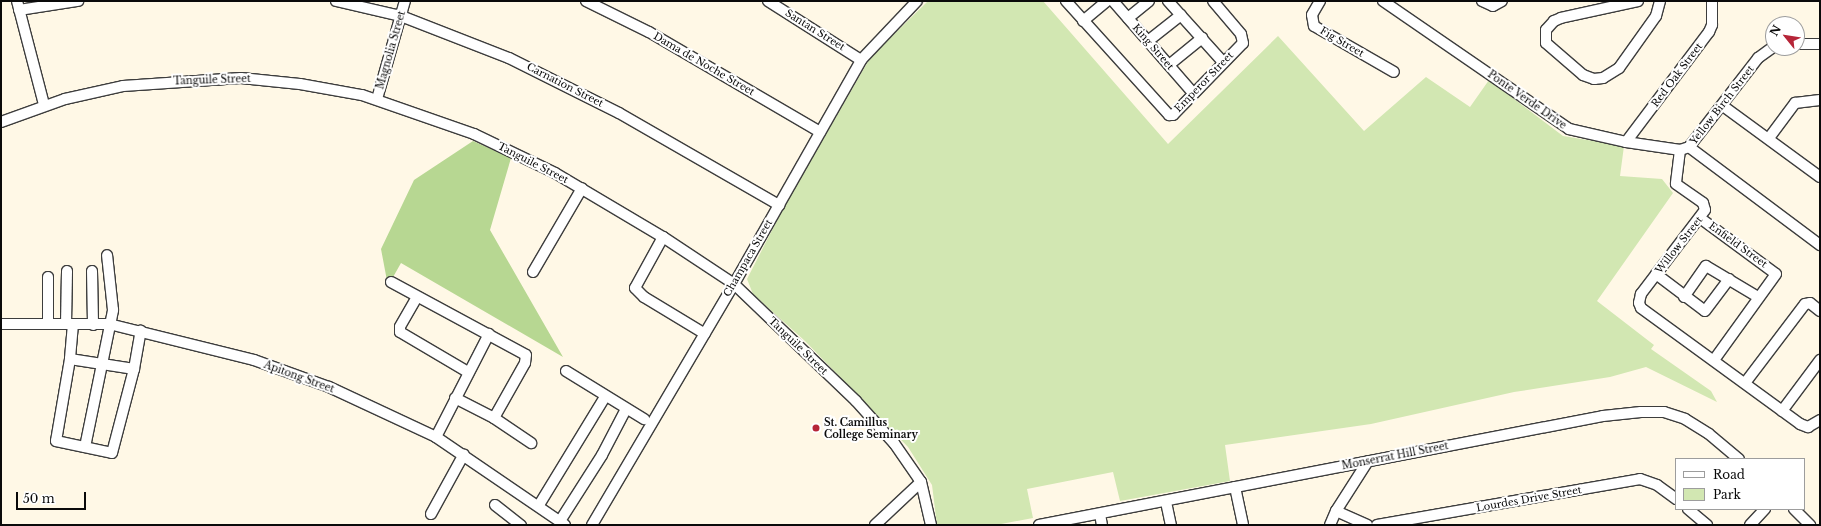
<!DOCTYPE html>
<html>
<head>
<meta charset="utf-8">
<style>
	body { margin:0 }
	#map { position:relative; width:1821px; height:526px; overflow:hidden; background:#fff8e6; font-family:"Libre Baskerville",serif }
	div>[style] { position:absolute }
	.green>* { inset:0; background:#d2e7b2 }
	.forest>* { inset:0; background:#b7d792 }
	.roads { filter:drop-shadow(1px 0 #3d3d3d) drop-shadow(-1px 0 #3d3d3d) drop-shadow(0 1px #3d3d3d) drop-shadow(0 -1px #3d3d3d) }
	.minor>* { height:10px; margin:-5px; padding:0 5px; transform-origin:5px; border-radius:5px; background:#fff }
	.dots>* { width:11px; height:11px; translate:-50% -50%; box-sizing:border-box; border:2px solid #fff; border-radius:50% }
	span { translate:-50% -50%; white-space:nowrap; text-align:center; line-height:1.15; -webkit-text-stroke:4px #fff; paint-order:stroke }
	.street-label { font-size:10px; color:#0a0a0a }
	.poi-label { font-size:10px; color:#0a0a0a; font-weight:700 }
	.left { translate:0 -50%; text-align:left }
	.frame { position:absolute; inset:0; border:2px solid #0a0a0a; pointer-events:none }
	.legend { position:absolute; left:1675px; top:458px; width:130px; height:52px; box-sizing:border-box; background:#fff; border:1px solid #9d9d9d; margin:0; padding:5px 7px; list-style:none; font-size:12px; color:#0a0a0a }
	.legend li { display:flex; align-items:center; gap:8px; height:20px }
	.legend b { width:20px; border:1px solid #9d9d9d }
	.north { position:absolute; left:1765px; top:16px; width:40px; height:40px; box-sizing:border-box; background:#fff; border:1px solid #9d9d9d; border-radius:50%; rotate:300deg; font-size:11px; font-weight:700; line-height:16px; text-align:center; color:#0a0a0a }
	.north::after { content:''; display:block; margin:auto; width:14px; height:18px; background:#b62538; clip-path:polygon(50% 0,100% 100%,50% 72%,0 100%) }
	.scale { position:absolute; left:16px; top:492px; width:70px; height:18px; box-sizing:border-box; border:2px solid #0a0a0a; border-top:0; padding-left:5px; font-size:12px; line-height:14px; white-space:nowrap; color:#0a0a0a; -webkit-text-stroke:3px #fff; paint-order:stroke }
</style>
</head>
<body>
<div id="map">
	<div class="green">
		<div style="clip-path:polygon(928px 1px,1043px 1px,1168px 144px,1278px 36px,1364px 131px,1426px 77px,1470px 107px,1489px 80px,1563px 136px,1624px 146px,1620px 176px,1662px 179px,1673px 193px,1597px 301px,1654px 345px,1651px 349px,1711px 391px,1717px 402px,1646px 367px,1610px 377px,1514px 392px,1371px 424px,1225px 445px,1230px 481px,1120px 501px,1113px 472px,1027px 489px,1033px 518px,996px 525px,937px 525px,932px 485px,908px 447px,805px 341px,753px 294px,747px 279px,783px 209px,870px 58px)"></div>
	</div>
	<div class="forest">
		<div style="clip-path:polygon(473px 141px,511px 158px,490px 230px,563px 357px,401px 263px,388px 286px,381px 249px,414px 180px)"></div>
	</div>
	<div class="roads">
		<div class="minor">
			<div style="left:17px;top:1px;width:107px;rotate:75.4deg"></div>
			<div style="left:336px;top:1px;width:67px;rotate:13deg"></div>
			<div style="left:401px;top:16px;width:116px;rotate:21.3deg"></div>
			<div style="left:509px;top:58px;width:123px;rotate:26.6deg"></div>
			<div style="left:619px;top:113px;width:185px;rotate:29.9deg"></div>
			<div style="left:586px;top:1px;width:70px;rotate:26.2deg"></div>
			<div style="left:649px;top:32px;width:198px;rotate:30.3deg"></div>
			<div style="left:768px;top:1px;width:110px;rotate:32.4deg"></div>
			<div style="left:1066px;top:1px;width:154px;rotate:47.9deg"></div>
			<div style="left:1169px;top:115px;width:4px"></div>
			<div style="left:1173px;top:115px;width:100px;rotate:-45.8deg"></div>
			<div style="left:1243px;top:43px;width:9px;rotate:-103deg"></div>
			<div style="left:1241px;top:34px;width:43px;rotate:-130.3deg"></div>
			<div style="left:1113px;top:1px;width:122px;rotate:49deg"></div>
			<div style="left:1168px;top:1px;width:82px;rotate:48deg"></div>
			<div style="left:1320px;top:1px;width:16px;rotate:120deg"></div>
			<div style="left:1312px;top:15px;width:11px;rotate:80deg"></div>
			<div style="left:1314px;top:26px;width:92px;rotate:29.9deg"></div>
			<div style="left:1383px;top:1px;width:226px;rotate:34.5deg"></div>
			<div style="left:1569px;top:129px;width:58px;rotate:12.8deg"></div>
			<div style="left:1626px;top:142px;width:55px;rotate:8.4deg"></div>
			<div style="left:1680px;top:150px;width:9px;rotate:-18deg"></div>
			<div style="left:1689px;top:147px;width:113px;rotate:-52.2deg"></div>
			<div style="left:1758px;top:58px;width:19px;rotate:-36deg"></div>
			<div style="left:1482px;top:1px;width:12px;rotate:24deg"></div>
			<div style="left:1493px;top:6px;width:10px;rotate:-29deg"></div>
			<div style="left:1638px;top:1px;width:79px;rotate:167.6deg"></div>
			<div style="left:1561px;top:18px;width:8px;rotate:157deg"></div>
			<div style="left:1554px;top:21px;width:12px;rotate:132deg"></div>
			<div style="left:1546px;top:30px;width:13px;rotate:90deg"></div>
			<div style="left:1546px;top:43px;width:49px;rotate:40.9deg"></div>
			<div style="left:1583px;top:75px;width:12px;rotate:20deg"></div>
			<div style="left:1594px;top:79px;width:9px;rotate:-6deg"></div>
			<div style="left:1603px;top:78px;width:19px;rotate:-32deg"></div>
			<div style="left:1619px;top:68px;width:64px;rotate:-54.6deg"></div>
			<div style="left:1656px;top:16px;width:16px;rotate:-75deg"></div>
			<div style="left:19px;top:10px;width:60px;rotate:-8.7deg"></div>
			<div style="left:1128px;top:18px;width:27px;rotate:-39deg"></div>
			<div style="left:1083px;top:21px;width:31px;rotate:-40deg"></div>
			<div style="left:1148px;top:41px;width:42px;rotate:-38.2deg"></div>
			<div style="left:1797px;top:44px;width:23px"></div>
			<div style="left:1169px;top:65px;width:43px;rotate:-39.3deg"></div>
			<div style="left:377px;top:99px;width:102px;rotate:-74.1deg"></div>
			<div style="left:1723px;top:106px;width:120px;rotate:36.2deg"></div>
			<div style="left:1px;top:122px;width:68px;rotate:-19.8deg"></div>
			<div style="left:65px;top:99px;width:59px;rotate:-12.6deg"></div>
			<div style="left:123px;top:86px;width:118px;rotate:-3.9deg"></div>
			<div style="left:241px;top:78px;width:59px;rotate:5.8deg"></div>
			<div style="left:300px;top:84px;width:63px;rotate:10.1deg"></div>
			<div style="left:362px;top:95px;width:119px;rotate:19.2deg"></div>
			<div style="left:474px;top:134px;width:90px;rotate:25.7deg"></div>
			<div style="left:555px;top:173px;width:126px;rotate:30.7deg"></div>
			<div style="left:663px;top:237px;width:85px;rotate:33.5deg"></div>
			<div style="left:734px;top:284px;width:169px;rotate:43.8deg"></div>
			<div style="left:856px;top:401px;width:57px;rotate:47.9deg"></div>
			<div style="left:894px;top:443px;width:47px;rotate:55.3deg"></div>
			<div style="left:921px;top:482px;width:44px;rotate:76.9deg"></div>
			<div style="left:1769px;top:138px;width:44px;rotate:-53.4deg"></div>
			<div style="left:1795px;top:103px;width:25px;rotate:-7deg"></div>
			<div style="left:1626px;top:142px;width:138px;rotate:-53deg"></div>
			<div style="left:1709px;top:32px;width:8px;rotate:-67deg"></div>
			<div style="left:1712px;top:25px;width:24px;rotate:-90deg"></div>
			<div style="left:1689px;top:147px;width:164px;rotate:36.8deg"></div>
			<div style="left:1680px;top:150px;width:34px;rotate:97deg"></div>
			<div style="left:1676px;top:184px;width:33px;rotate:35deg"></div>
			<div style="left:1703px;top:203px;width:7px;rotate:74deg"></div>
			<div style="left:1705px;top:210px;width:106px;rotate:127.3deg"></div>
			<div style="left:1641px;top:294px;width:9px;rotate:103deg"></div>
			<div style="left:1639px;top:303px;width:5px;rotate:68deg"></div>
			<div style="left:1641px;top:308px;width:197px;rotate:36.1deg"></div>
			<div style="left:1800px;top:424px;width:9px;rotate:21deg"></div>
			<div style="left:1808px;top:427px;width:14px;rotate:-30deg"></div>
			<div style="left:1700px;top:218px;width:94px;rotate:36.4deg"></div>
			<div style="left:1776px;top:274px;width:106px;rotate:125.8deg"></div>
			<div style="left:663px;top:237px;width:58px;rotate:118.8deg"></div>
			<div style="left:635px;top:288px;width:13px;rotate:45deg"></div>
			<div style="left:644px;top:297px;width:71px;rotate:31.2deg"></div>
			<div style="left:92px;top:271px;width:54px;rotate:88.9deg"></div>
			<div style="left:533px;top:272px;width:97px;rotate:-59.7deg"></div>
			<div style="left:1656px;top:274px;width:61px;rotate:37.1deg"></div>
			<div style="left:1705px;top:311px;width:40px;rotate:-53deg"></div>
			<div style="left:391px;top:282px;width:153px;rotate:28.4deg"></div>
			<div style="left:526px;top:355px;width:8px;rotate:97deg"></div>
			<div style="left:525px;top:363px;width:63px;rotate:119.4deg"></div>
			<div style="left:417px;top:297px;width:34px;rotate:120deg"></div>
			<div style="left:400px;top:327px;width:5px;rotate:90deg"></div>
			<div style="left:400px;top:332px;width:79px;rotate:30.5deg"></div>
			<div style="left:1684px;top:297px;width:38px;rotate:-55deg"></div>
			<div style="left:1706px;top:266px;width:61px;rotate:30.8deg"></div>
			<div style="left:1px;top:324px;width:108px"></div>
			<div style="left:109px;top:324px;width:149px;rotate:13.9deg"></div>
			<div style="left:254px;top:360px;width:80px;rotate:19.8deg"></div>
			<div style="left:329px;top:387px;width:118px;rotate:25deg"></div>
			<div style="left:436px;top:437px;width:156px;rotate:34.3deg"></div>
			<div style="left:48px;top:324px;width:47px;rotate:-90deg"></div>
			<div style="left:66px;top:324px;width:53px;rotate:-88.9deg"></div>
			<div style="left:73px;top:324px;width:35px;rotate:95deg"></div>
			<div style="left:70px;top:359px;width:83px;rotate:99.7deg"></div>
			<div style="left:56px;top:441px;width:57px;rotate:12.1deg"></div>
			<div style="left:112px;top:453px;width:87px;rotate:-75.3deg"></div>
			<div style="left:134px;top:369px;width:39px;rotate:-80deg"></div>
			<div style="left:70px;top:359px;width:65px;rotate:8.9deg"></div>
			<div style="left:566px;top:371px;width:92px;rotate:31.6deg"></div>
			<div style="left:1745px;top:383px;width:99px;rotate:-52.8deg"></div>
			<div style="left:1805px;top:304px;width:5px;rotate:-11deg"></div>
			<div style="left:1810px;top:303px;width:13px;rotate:39deg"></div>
			<div style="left:455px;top:398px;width:44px;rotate:27.1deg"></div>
			<div style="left:494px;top:418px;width:45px;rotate:34deg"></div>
			<div style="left:1782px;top:411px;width:64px;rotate:-53.3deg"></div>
			<div style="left:436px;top:437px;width:116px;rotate:-62.8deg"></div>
			<div style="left:85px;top:447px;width:140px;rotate:-78.4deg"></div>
			<div style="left:113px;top:310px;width:55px;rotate:-96.2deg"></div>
			<div style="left:1235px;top:487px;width:39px;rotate:78deg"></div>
			<div style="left:1166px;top:502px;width:24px;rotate:78deg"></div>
			<div style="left:495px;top:505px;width:33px;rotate:38deg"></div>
			<div style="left:539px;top:505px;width:127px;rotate:-58.6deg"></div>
			<div style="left:1688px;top:509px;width:25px;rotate:40deg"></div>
			<div style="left:1794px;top:509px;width:23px;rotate:45deg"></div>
			<div style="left:1336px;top:511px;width:34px;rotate:24deg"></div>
			<div style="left:431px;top:514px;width:68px;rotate:-61.2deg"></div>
			<div style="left:1100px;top:514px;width:11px;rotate:80deg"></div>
			<div style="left:560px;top:521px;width:78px;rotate:-57.5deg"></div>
			<div style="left:602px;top:455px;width:52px;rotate:-62.4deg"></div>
			<div style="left:592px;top:525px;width:280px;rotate:-59.5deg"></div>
			<div style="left:734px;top:284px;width:257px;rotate:-60.4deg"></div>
			<div style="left:861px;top:60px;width:81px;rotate:-46.5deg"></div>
			<div style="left:875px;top:525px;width:63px;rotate:-43.1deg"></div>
			<div style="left:1039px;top:525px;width:574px;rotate:-10.94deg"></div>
			<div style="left:1603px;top:416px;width:38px;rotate:-6deg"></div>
			<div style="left:1641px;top:412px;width:23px"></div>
			<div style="left:1664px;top:412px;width:22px;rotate:18deg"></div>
			<div style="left:1685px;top:419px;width:28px;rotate:32deg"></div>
			<div style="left:1709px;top:434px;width:39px;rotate:40deg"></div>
			<div style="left:1330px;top:525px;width:15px;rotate:-67deg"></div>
			<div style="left:1336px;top:511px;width:59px;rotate:-57.4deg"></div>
			<div style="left:1377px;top:525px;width:267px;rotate:-9.9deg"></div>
			<div style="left:1640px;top:479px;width:18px;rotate:19deg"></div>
			<div style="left:1657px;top:485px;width:24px;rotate:36deg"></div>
			<div style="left:1750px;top:525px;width:22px;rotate:-47deg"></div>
		</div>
	</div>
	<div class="dots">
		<div style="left:816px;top:428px;background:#b62538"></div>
	</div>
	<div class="street-label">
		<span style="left:815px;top:30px;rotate:32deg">Santan Street</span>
		<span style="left:1342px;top:42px;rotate:30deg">Fig Street</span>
		<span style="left:1153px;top:47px;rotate:49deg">King Street</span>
		<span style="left:391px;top:50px;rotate:-74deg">Magnolia Street</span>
		<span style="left:704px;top:64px;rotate:30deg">Dama de Noche Street</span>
		<span style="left:1677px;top:75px;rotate:-53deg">Red Oak Street</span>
		<span style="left:212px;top:80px;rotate:-2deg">Tanguile Street</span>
		<span style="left:1204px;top:82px;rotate:-46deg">Emperor Street</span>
		<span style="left:565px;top:85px;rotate:27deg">Carnation Street</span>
		<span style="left:1527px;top:100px;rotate:35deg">Ponte Verde Drive</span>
		<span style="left:1722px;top:105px;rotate:-52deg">Yellow Birch Street</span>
		<span style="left:533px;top:163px;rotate:27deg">Tanguile Street</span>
		<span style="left:1679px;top:245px;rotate:-52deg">Willow Street</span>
		<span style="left:1738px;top:245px;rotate:36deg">Enfield Street</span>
		<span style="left:748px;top:258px;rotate:-60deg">Champaca Street</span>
		<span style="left:798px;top:346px;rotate:44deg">Tanguile Street</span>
		<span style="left:299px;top:377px;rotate:20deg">Apitong Street</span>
		<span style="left:1395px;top:456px;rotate:-11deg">Monserrat Hill Street</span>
		<span style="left:1529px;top:499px;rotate:-10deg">Lourdes Drive Street</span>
	</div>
	<div class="poi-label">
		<span class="left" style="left:824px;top:428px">St. Camillus<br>College Seminary</span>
	</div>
	<div class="frame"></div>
	<ul class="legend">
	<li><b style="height:5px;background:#fff"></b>Road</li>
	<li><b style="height:11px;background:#d2e7b2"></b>Park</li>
	</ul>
	<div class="north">N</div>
	<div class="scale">50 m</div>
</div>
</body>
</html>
